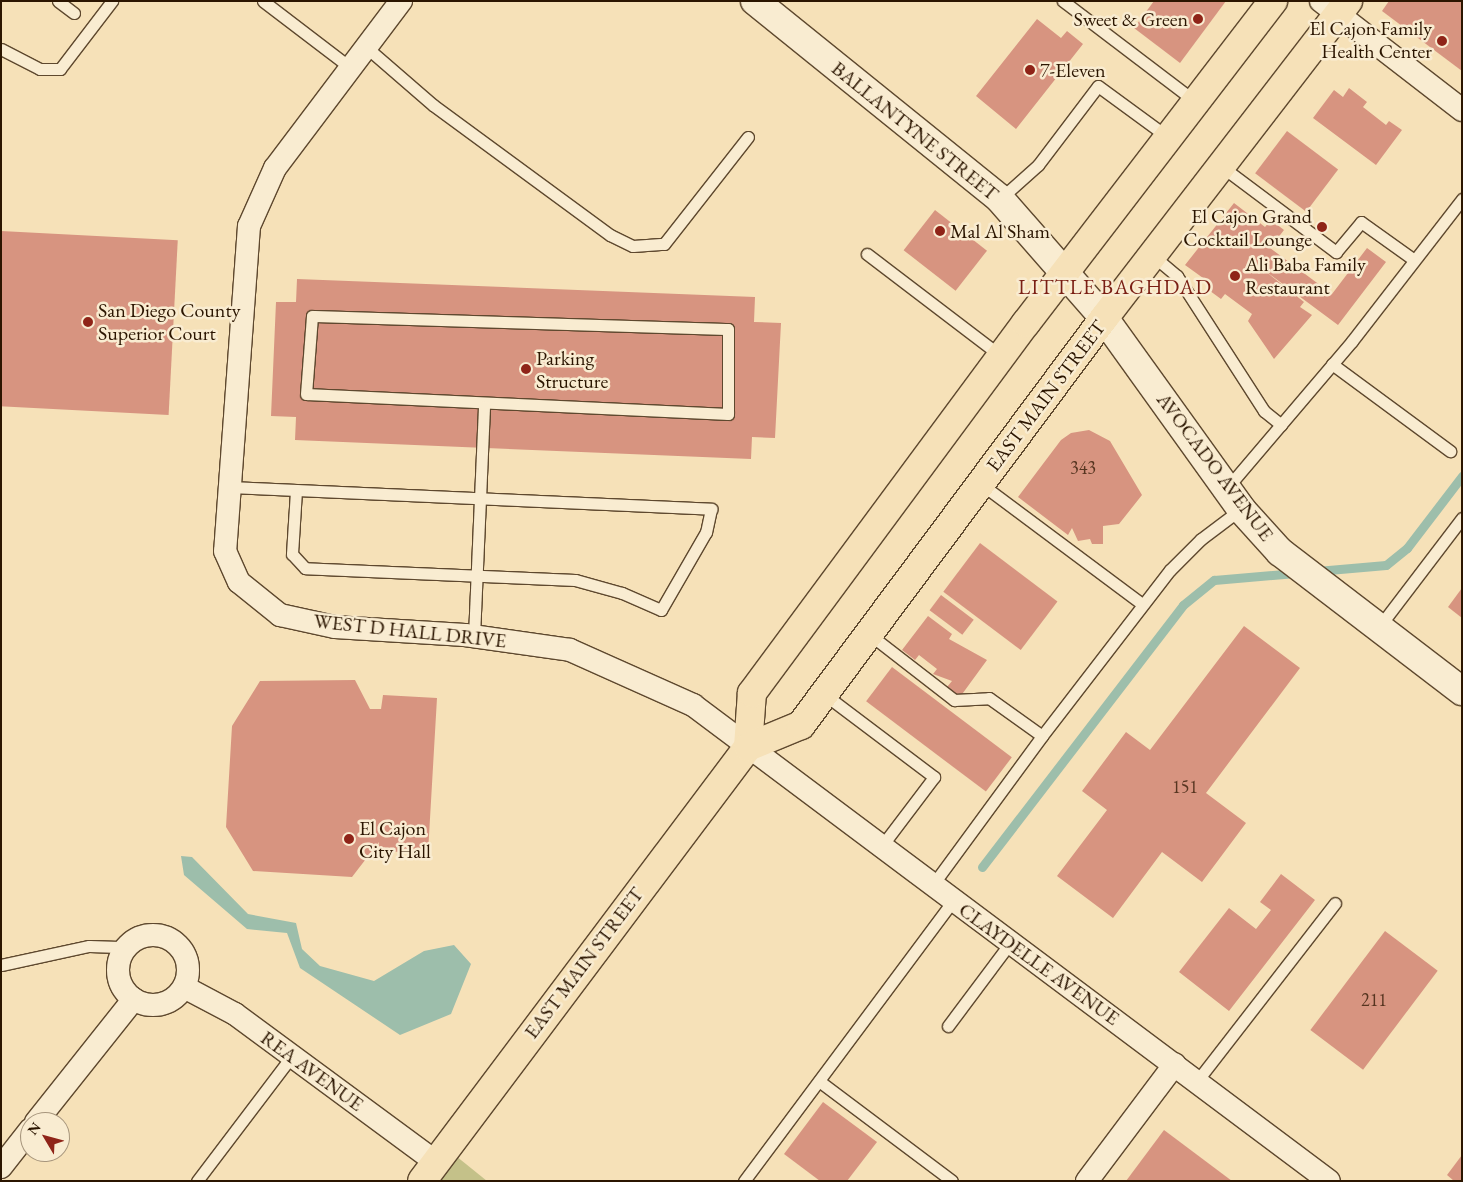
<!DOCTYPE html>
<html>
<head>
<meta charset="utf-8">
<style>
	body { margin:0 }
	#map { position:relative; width:1463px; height:1182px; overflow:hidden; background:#f6e1b8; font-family:"EB Garamond",serif }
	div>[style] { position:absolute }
	.green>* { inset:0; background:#c4c189 }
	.water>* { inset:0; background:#9dbeab }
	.stream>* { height:9px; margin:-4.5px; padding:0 4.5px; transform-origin:4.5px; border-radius:4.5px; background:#9dbeab }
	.building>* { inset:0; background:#d79480; transform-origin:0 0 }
	.roads { filter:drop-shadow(1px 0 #5e482e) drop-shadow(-1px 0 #5e482e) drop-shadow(0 1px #5e482e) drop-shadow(0 -1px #5e482e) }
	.lane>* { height:11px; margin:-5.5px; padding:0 5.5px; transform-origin:5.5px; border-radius:5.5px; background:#f9ecd1 }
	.street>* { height:22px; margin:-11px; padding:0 11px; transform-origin:11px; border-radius:11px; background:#f9ecd1 }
	.street>.ring { margin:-11px; padding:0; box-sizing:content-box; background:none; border:22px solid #f9ecd1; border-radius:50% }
	.secondary>* { height:28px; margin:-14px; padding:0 14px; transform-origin:14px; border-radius:14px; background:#f9ecd1 }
	.primary>* { height:28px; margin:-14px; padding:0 14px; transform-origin:14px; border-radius:14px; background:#f6e1b8 }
	.dots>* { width:14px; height:14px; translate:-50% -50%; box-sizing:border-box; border:2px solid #f9ecd1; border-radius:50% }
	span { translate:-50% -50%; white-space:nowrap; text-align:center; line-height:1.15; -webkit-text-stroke:5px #f9ecd1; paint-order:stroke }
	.number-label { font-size:18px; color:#563520 }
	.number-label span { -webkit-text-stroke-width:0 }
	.poi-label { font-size:20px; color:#2b1500 }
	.right { translate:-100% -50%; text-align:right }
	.left { translate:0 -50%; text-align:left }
	.street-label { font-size:20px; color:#2b1500 }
	.neighbourhood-label { font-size:21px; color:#7a1f14; letter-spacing:1px }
	.frame { position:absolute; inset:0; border:2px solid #2b1500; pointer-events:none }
	.north { position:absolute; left:20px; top:1112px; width:50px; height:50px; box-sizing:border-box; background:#f9ecd1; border:1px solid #a7967d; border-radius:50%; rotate:307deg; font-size:14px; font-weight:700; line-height:20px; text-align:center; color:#2b1500 }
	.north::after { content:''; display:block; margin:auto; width:18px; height:22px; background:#8f2418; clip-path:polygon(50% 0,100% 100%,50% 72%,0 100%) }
</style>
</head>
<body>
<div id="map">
	<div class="green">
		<div style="clip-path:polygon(456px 1156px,487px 1181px,437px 1181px)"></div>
	</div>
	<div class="water">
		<div style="clip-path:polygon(181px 856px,192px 857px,248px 914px,296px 923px,302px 949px,320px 966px,374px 981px,424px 951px,454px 945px,471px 964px,451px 1014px,400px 1035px,300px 968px,287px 933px,247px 929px,184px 875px)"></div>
	</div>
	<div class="stream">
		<div style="left:1317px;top:571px;width:69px;rotate:-5deg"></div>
		<div style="left:1386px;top:565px;width:27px;rotate:-39deg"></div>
		<div style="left:1407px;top:548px;width:91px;rotate:-52.6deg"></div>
		<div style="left:982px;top:867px;width:330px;rotate:-52.5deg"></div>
		<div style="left:1183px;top:605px;width:40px;rotate:-39deg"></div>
		<div style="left:1214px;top:580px;width:82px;rotate:-4.9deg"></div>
	</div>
	<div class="building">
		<div style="clip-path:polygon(1154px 1px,1226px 1px,1180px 63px,1134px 28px)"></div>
		<div style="clip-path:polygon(1389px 1px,1462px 1px,1462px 71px,1382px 11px)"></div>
		<div style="clip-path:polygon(1037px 19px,1061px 38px,1067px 31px,1083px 44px,1016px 129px,976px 96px)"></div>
		<div style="clip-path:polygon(1349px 88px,1367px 102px,1363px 107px,1386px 125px,1389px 121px,1402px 130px,1376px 165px,1313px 118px,1334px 90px,1343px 97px)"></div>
		<div style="left:1287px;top:131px;width:64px;height:53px;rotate:37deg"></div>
		<div style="clip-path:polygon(1234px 203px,1265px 227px,1271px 220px,1284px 230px,1270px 248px,1332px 294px,1367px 248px,1386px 262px,1338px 325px,1260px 267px,1304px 302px,1300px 307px,1312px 315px,1274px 359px,1248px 321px,1252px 314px,1225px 294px,1221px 299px,1206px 288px,1210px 283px,1185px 265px)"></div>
		<div style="left:935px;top:210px;width:66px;height:51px;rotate:38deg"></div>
		<div style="left:1px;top:231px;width:177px;height:175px;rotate:3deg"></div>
		<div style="clip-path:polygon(297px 279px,755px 297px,754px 322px,781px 323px,775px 438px,752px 437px,751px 459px,295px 440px,296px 417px,271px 416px,276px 302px,296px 302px)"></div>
		<div style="clip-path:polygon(1089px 430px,1110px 441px,1142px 495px,1119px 524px,1103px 526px,1103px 544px,1092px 544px,1090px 539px,1078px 541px,1072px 528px,1068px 535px,1018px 497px,1061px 440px,1071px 433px)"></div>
		<div style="left:980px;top:543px;width:97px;height:61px;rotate:37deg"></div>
		<div style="clip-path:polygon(1462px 588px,1462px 618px,1448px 607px)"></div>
		<div style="left:941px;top:595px;width:41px;height:19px;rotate:37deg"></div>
		<div style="clip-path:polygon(928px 616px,952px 634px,949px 639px,987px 660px,960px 697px,947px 687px,952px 681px,933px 674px,937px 669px,919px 655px,915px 660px,902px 650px)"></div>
		<div style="clip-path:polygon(1244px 626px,1300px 668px,1206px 793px,1246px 823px,1202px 882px,1162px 852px,1113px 918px,1057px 876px,1107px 810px,1082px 791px,1126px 732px,1150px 750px)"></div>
		<div style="left:892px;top:667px;width:150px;height:43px;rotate:37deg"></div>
		<div style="clip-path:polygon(355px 680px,370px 709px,381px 709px,383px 695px,437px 698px,428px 853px,378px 851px,379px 842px,352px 877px,253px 871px,226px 827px,232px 726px,260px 681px)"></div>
		<div style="clip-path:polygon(1281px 874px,1315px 900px,1229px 1011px,1179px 972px,1229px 908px,1256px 929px,1271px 910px,1260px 902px)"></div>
		<div style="left:1385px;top:931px;width:66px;height:124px;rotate:37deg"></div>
		<div style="clip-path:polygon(823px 1102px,877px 1142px,847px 1181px,820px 1181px,784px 1154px)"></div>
		<div style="clip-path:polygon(1164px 1130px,1232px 1181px,1126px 1181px)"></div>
		<div style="clip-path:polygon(1462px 1155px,1462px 1181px,1454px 1181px,1447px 1175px)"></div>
	</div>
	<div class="roads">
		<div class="lane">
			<div style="left:58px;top:1px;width:20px;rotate:37deg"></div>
			<div style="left:263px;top:1px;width:111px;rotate:37.3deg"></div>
			<div style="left:1063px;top:1px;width:167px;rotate:37.2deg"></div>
			<div style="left:366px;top:47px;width:89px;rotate:40.9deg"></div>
			<div style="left:433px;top:105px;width:220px;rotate:36.3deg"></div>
			<div style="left:610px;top:235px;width:25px;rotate:26deg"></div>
			<div style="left:633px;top:246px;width:31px;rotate:-4deg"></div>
			<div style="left:664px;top:244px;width:136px;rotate:-51.9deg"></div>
			<div style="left:1px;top:49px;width:44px;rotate:27.1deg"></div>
			<div style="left:40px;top:69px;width:20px"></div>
			<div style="left:60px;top:69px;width:86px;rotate:-52.6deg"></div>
			<div style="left:1221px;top:166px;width:144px;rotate:36.8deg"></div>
			<div style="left:1336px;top:252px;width:39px;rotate:-50deg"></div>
			<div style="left:1361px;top:222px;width:65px;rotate:35.6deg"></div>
			<div style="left:1000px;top:199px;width:51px;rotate:-41.8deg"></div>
			<div style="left:1038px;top:165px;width:99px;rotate:-52.8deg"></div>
			<div style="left:1098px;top:86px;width:88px;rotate:36.2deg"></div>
			<div style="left:867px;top:254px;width:168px;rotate:37.3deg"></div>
			<div style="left:1152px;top:255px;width:33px;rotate:40deg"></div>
			<div style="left:1177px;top:276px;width:161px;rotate:57.2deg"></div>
			<div style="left:1264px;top:411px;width:22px;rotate:39deg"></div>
			<div style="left:312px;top:316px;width:416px;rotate:1.8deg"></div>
			<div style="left:728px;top:329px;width:85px;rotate:90deg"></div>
			<div style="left:728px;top:414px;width:422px;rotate:-177.3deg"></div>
			<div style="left:306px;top:394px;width:78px;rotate:-85.6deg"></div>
			<div style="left:1332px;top:364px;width:147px;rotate:36.4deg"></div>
			<div style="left:981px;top:484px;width:201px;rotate:36.7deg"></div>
			<div style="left:230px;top:487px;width:482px;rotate:2.6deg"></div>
			<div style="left:711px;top:509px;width:24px;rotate:102deg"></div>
			<div style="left:706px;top:532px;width:90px;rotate:120deg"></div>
			<div style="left:661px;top:610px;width:43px;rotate:-156.4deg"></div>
			<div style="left:622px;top:593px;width:49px;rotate:-164.5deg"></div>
			<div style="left:575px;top:580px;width:270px;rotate:-177.5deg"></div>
			<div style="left:305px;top:568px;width:19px;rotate:-133deg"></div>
			<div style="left:292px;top:554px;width:64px;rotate:-86.4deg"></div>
			<div style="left:1227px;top:488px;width:193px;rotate:-49.6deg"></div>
			<div style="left:1352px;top:341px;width:180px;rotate:-52.2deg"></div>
			<div style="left:1379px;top:627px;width:137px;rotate:-52.7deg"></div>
			<div style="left:869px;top:634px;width:108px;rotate:37.8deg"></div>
			<div style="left:954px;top:700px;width:35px;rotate:-3deg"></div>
			<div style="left:989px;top:698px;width:65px;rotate:35.6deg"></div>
			<div style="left:1042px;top:736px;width:186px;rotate:126.3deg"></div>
			<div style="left:474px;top:636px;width:230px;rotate:-87.5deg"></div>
			<div style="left:824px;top:694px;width:138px;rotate:37deg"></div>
			<div style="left:934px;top:777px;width:88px;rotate:127.1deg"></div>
			<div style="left:1042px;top:736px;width:210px;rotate:-52.4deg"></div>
			<div style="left:1170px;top:570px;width:44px;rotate:-45deg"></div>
			<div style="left:1201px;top:539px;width:50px;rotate:-36.9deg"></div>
			<div style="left:1px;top:965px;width:90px;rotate:-12.2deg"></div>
			<div style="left:89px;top:946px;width:38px;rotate:2deg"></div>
			<div style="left:948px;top:1026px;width:104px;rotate:-53.2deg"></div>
			<div style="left:819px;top:1081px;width:166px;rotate:36.9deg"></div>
			<div style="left:1197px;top:1081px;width:225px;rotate:-52.2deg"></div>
			<div style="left:197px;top:1181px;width:157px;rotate:-52.8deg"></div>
			<div style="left:744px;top:1181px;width:349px;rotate:-53.3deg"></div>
		</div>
		<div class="street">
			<div style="left:401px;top:1px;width:209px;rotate:127deg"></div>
			<div style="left:275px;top:168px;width:64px;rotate:114.1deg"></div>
			<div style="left:249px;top:226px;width:326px;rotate:94.2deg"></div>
			<div style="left:225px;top:551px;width:34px;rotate:66deg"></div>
			<div style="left:239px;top:582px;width:53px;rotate:38.8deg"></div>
			<div style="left:280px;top:615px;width:56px;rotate:12.3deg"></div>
			<div style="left:335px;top:627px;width:130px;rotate:3.5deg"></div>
			<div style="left:465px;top:635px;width:106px;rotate:8.1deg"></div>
			<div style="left:570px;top:650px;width:135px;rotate:24.1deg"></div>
			<div style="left:693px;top:705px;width:794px;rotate:36.81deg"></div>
			<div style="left:1321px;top:1px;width:178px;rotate:37.7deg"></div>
			<div class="ring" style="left:118px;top:935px;width:48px;height:48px"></div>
			<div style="left:184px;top:987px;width:58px;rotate:27.9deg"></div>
			<div style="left:235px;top:1014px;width:250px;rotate:36.4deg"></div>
			<div style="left:36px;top:1122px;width:157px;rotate:-51.5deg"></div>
			<div style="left:1px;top:1167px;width:47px;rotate:-51.9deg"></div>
			<div style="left:1087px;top:1181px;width:146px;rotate:-53.1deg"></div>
		</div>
		<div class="secondary">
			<div style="left:755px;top:1px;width:315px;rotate:38.9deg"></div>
			<div style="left:1000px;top:199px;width:158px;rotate:48.8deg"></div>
			<div style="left:1104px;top:318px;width:235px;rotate:54.3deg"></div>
			<div style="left:1241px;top:509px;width:58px;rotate:47.8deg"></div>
			<div style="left:1280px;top:552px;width:229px;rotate:37.4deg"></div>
		</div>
		<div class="primary">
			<div style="left:748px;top:747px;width:54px;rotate:-85.8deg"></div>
			<div style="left:752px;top:693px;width:460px;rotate:-53.5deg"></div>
			<div style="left:1026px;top:323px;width:406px;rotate:-52.5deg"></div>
			<div style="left:422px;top:1181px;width:543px;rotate:-53.09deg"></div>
			<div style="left:748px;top:747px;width:57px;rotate:-22.5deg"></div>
			<div style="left:801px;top:725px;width:507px;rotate:-53.33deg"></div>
			<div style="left:1104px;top:318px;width:400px;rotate:-52.4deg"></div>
		</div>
	</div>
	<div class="dots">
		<div style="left:1198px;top:19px;background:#8f2418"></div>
		<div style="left:1442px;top:41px;background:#8f2418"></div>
		<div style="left:1030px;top:70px;background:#8f2418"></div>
		<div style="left:1322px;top:227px;background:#8f2418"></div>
		<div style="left:940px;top:231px;background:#8f2418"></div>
		<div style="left:1235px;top:276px;background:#8f2418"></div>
		<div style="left:88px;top:322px;background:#8f2418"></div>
		<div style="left:526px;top:369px;background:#8f2418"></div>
		<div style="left:349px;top:839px;background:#8f2418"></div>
	</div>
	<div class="number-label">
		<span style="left:1083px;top:468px">343</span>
		<span style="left:1185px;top:787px">151</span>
		<span style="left:1374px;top:1000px">211</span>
	</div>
	<div class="poi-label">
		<span class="right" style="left:1188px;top:19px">Sweet &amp; Green</span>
		<span class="right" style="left:1432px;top:40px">El Cajon Family<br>Health Center</span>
		<span class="left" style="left:1040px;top:70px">7-Eleven</span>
		<span class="right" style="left:1312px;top:228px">El Cajon Grand<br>Cocktail Lounge</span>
		<span class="left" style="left:950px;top:231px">Mal Al Sham</span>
		<span class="left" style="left:1245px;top:276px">Ali Baba Family<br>Restaurant</span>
		<span class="left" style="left:98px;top:322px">San Diego County<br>Superior Court</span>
		<span class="left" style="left:536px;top:370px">Parking<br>Structure</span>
		<span class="left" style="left:359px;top:840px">El Cajon<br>City Hall</span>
	</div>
	<div class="street-label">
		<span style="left:915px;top:131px;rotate:39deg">BALLANTYNE STREET</span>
		<span style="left:1046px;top:396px;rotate:-53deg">EAST MAIN STREET</span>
		<span style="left:1215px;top:467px;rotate:53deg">AVOCADO AVENUE</span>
		<span style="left:410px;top:631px;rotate:6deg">WEST D HALL DRIVE</span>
		<span style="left:584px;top:963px;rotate:-53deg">EAST MAIN STREET</span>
		<span style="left:1039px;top:964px;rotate:36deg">CLAYDELLE AVENUE</span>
		<span style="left:312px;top:1071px;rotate:36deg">REA AVENUE</span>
	</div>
	<div class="neighbourhood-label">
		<span style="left:1115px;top:287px">LITTLE BAGHDAD</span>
	</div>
	<div class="frame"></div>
	<div class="north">N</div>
</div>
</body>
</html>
